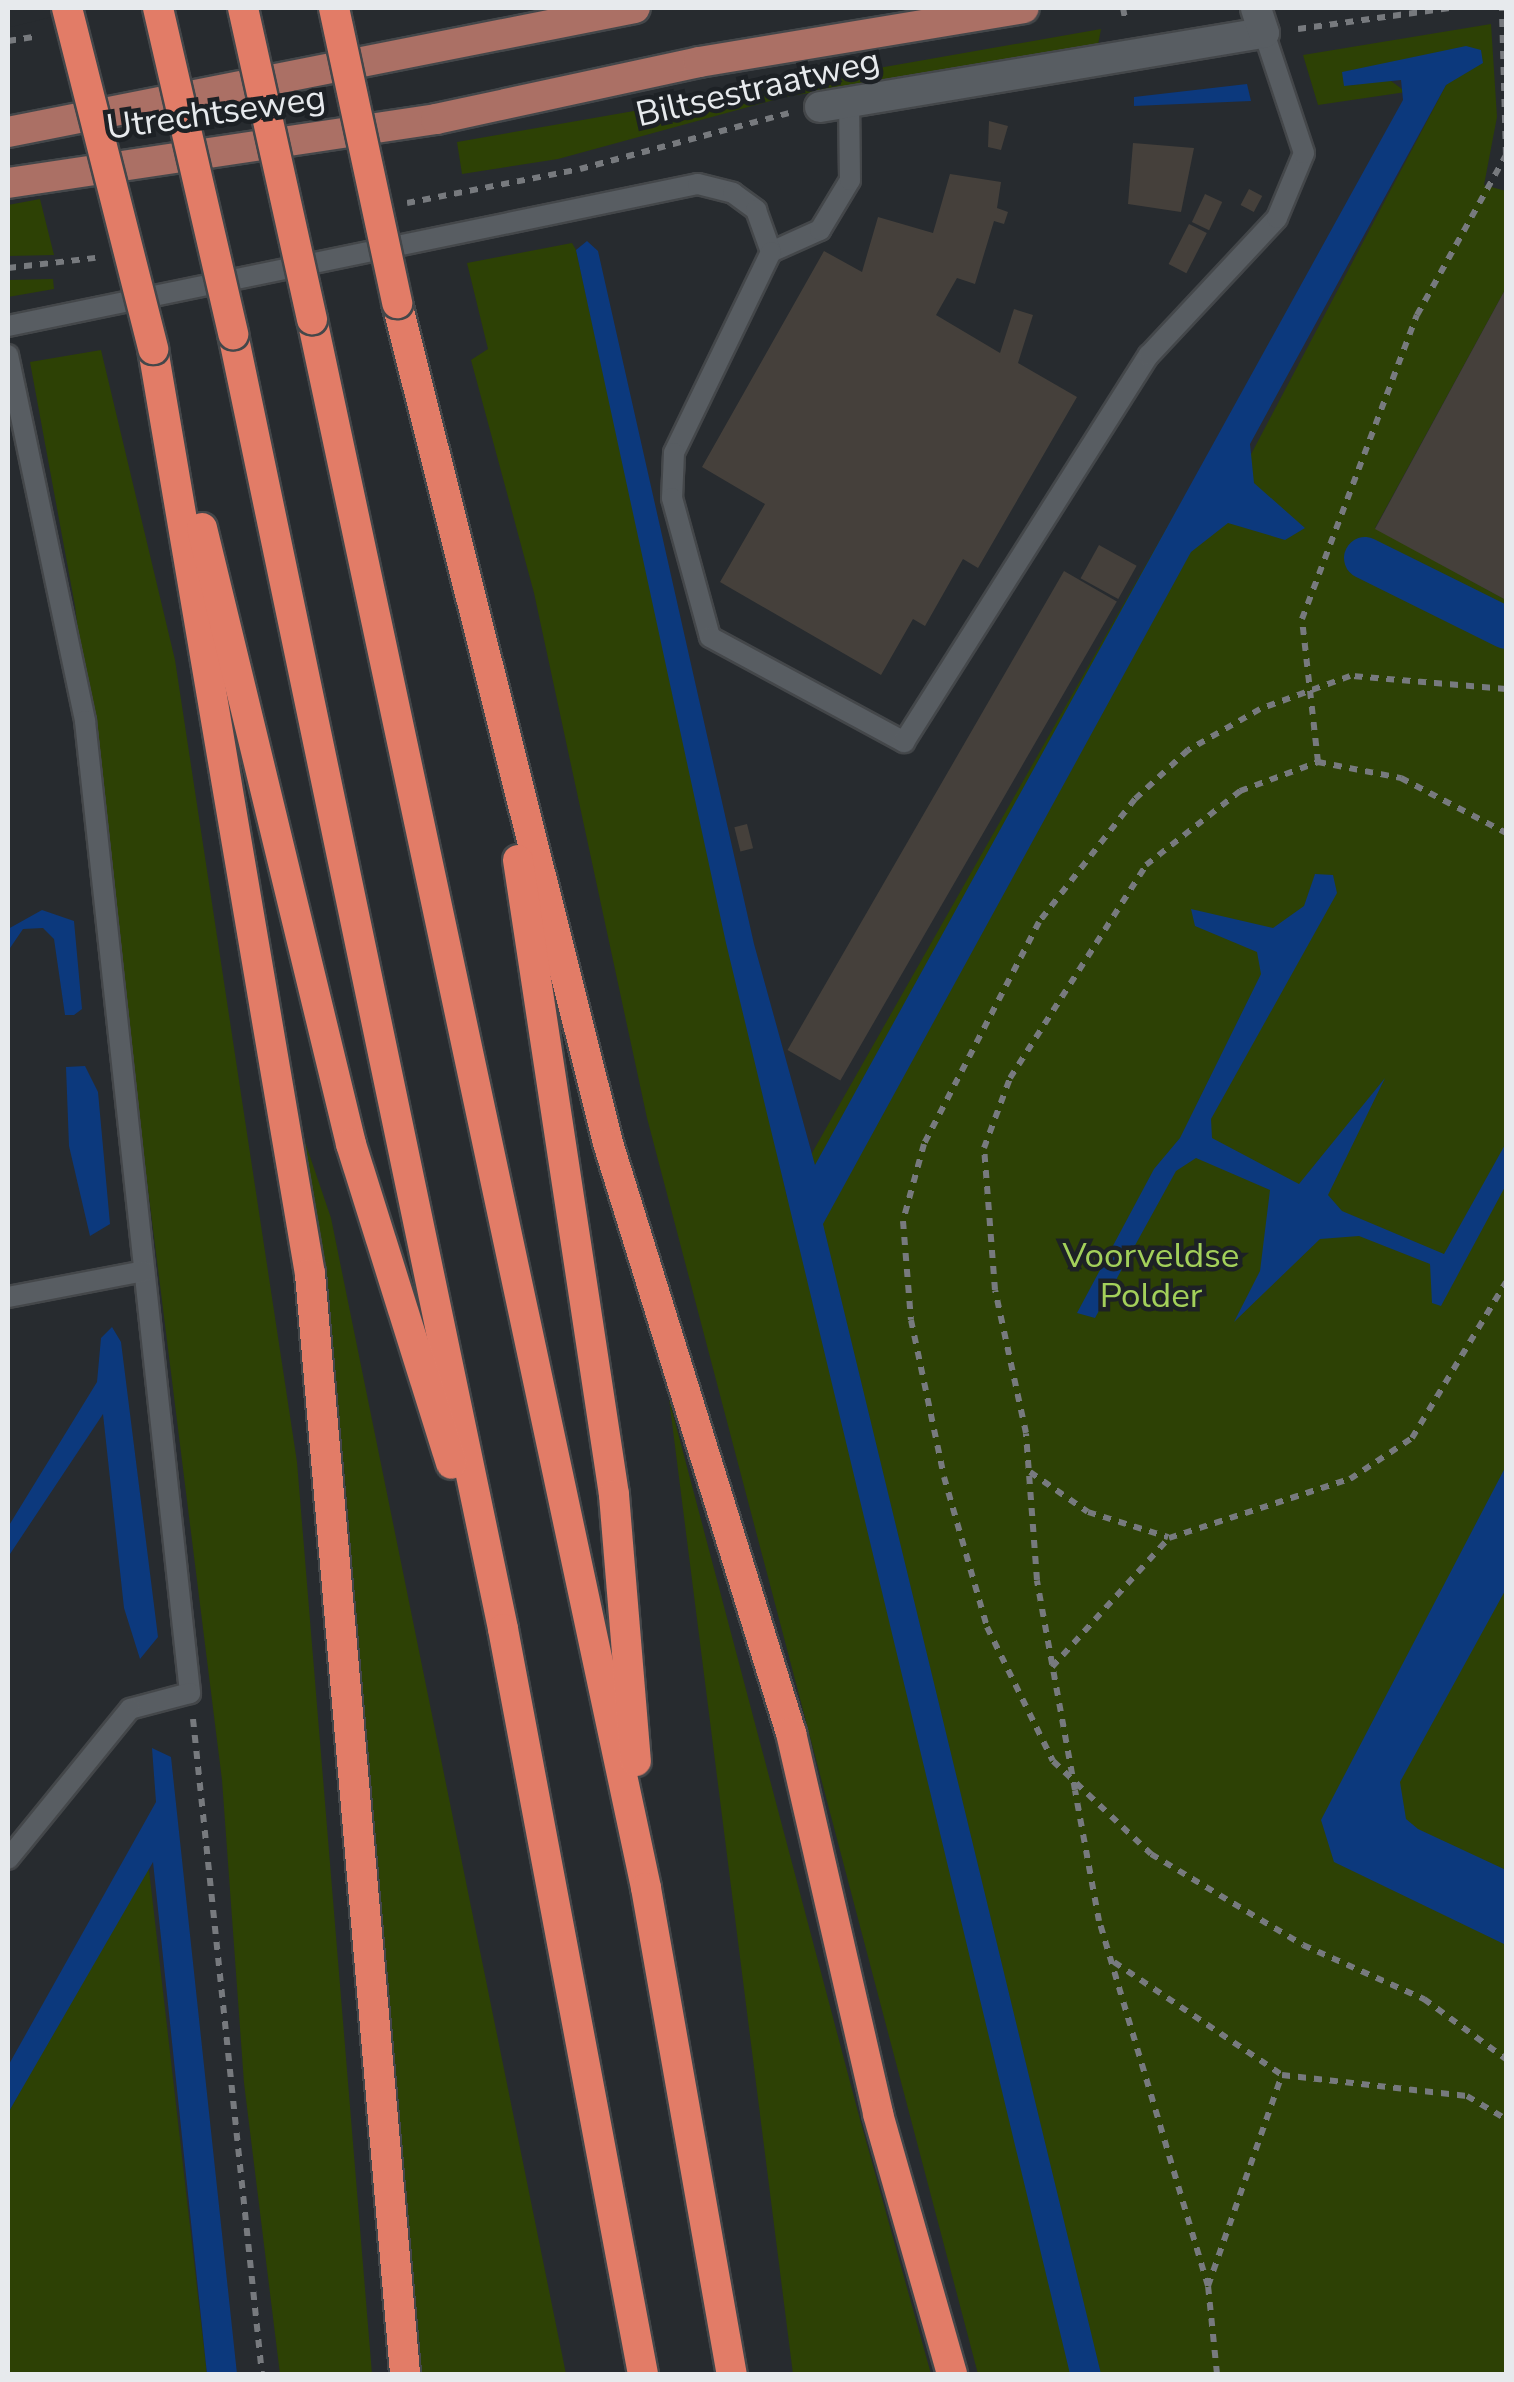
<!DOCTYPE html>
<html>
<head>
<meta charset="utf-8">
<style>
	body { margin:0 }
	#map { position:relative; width:1514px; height:2382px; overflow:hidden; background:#272b2f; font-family:"Nunito Sans",sans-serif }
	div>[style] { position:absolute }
	.green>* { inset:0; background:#2d4105 }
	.water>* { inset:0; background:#0c397d }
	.pier>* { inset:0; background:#272b2f }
	.canal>* { height:42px; margin:-21px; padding:0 21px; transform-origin:21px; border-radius:21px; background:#0c397d }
	.building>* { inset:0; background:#45403b; transform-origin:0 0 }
	.path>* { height:6px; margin-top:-3px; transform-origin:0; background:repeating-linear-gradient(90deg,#777a7e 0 8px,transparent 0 16px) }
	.roads { filter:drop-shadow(2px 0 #44474a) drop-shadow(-2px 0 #44474a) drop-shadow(0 2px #44474a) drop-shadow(0 -2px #44474a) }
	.lane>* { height:20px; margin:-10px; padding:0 10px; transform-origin:10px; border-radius:10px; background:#585d62 }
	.street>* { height:30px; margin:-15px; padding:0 15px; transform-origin:15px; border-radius:15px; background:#585d62 }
	.primary>* { height:30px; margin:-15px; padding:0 15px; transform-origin:15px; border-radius:15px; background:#ab7065 }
	.highway>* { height:30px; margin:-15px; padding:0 15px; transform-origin:15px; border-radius:15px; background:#e27c67 }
	.bridges { filter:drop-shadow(2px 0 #44474a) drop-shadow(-2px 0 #44474a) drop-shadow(0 2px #44474a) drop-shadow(0 -2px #44474a) }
	.highway-bridge>* { height:30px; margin:-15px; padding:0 15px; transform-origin:15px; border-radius:15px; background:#e27c67 }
	span { translate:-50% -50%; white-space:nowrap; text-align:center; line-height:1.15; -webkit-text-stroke:9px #1d2125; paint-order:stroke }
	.street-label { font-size:35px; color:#e7eaed }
	.park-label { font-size:35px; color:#a3d05a }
	.frame { position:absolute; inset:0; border:10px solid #e7eaed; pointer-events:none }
</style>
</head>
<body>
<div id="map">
	<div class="green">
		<div style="clip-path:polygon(1491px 24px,1497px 117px,1484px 185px,1506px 191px,1506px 288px,1375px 528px,1506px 600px,1506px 2374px,978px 2374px,647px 1118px,534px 593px,471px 360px,488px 349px,467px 263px,572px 243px,576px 250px,787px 1197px,1215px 443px,1248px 460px,1446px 85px,1481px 50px,1350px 86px,1387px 78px,1406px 92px,1318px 105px,1303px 55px)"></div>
		<div style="clip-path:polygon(1101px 29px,1098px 45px,785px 97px,558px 159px,462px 174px,457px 142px)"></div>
		<div style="clip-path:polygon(40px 199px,54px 255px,8px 256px,8px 205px)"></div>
		<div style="clip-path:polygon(53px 279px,54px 289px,8px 297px,8px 280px)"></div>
		<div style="clip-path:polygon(101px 350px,175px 660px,297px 1462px,372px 2374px,280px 2374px,244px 2083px,222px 1780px,75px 606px,30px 362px)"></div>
		<div style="clip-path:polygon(304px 1139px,331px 1218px,566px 2374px,418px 2374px,344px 1467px)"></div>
		<div style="clip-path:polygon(669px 1399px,858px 2112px,931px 2374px,793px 2374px)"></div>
		<div style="clip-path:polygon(148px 1861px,207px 2374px,8px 2374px,8px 2113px)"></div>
	</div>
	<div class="water">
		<div style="clip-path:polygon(1466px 46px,1481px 50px,1483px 63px,1446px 85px,1250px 444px,1254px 483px,1305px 528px,1285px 540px,1228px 523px,1191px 552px,823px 1224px,1101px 2374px,1070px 2374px,726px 943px,576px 250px,587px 241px,598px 251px,754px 944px,815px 1165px,1403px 100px,1401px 80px,1344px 86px,1342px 72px)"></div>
		<div style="clip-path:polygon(1247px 84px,1251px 101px,1134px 106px,1134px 97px)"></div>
		<div style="clip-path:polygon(1315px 874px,1333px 875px,1337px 893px,1211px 1119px,1212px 1138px,1299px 1184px,1385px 1078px,1328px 1195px,1342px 1211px,1444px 1254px,1506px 1143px,1506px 1185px,1441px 1306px,1432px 1303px,1430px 1264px,1359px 1236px,1320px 1239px,1234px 1322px,1260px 1271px,1270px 1190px,1196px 1158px,1176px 1171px,1095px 1318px,1077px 1313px,1154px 1169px,1180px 1138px,1261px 974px,1257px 952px,1195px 926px,1191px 909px,1273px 928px,1304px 906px)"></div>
		<div style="clip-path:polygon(42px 910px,74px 921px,82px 1009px,74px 1015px,65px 1015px,54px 939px,43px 928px,23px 929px,8px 951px,8px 929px)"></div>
		<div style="clip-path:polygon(85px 1066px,98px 1092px,110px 1224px,90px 1236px,69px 1146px,66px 1067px)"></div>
		<div style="clip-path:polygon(112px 1327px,121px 1342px,158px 1637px,140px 1659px,124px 1608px,103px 1414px,8px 1557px,8px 1527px,97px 1382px,101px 1338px)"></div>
		<div style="clip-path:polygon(1506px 1466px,1506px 1589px,1400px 1782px,1406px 1819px,1418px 1829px,1506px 1870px,1506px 1945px,1334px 1862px,1321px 1820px)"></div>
		<div style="clip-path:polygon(152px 1748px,171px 1757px,237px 2374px,207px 2374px,153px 1862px,8px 2113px,8px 2066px,156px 1802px)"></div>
	</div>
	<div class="pier">
		<div style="clip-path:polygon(8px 8px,88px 8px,11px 27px)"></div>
	</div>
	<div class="canal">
		<div style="left:1365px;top:558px;width:157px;rotate:26.4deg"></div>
	</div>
	<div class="building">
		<div style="clip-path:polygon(989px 121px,1008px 126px,1001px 150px,988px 147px)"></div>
		<div style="clip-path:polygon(1133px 143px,1194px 148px,1181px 212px,1128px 204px)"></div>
		<div style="clip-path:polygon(950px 174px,1001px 182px,997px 208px,1008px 212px,1004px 224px,994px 221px,975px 284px,957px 278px,936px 315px,1000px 353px,1014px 309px,1033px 315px,1018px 363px,1077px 397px,978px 568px,963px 559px,925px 626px,913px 619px,881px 675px,720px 582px,765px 504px,702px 467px,824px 251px,862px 272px,878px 217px,933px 233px)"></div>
		<div style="left:1249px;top:189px;width:15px;height:18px;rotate:28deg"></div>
		<div style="left:1205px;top:194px;width:19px;height:31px;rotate:25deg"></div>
		<div style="left:1189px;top:224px;width:20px;height:45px;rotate:27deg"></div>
		<div style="clip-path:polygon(1506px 288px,1506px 600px,1375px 529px)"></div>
		<div style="left:1099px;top:545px;width:43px;height:38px;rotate:29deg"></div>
		<div style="left:1064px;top:571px;width:61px;height:553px;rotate:30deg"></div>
		<div style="left:747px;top:824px;width:25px;height:13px;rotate:76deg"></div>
	</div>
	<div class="path">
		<div style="left:1123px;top:8px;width:15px;rotate:79deg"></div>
		<div style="left:1298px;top:29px;width:153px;rotate:-7.9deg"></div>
		<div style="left:8px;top:41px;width:30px;rotate:-9deg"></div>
		<div style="left:407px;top:203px;width:176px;rotate:-11.1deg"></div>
		<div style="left:580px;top:169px;width:216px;rotate:-15deg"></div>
		<div style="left:8px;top:268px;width:88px;rotate:-6.6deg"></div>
		<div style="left:1506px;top:689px;width:157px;rotate:-175.2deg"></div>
		<div style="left:1350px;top:676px;width:96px;rotate:159.9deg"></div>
		<div style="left:1260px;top:709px;width:83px;rotate:150.3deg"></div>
		<div style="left:1188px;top:750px;width:72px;rotate:137.2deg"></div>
		<div style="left:1135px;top:799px;width:156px;rotate:128deg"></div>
		<div style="left:1039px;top:922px;width:250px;rotate:117.4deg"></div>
		<div style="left:924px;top:1144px;width:80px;rotate:105.3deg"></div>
		<div style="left:903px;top:1221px;width:99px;rotate:85.4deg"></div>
		<div style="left:911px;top:1320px;width:160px;rotate:78.1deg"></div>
		<div style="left:944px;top:1477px;width:156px;rotate:74deg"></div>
		<div style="left:987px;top:1627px;width:149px;rotate:63.8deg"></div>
		<div style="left:1053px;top:1761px;width:135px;rotate:43.5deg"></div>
		<div style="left:1151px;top:1854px;width:177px;rotate:30.9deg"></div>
		<div style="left:1303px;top:1945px;width:133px;rotate:24.1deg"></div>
		<div style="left:1424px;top:1999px;width:102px;rotate:36.2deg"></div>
		<div style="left:1318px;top:762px;width:144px;rotate:-96.4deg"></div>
		<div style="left:1302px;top:619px;width:325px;rotate:-69.3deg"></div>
		<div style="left:1417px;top:315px;width:183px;rotate:-60.9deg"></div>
		<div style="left:1506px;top:155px;width:147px;rotate:-91.6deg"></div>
		<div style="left:1030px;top:1472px;width:70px;rotate:34.6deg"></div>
		<div style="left:1088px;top:1512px;width:84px;rotate:17.4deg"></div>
		<div style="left:1052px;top:1667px;width:174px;rotate:-47.8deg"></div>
		<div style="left:1169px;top:1538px;width:190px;rotate:-18.1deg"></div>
		<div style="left:1350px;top:1479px;width:74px;rotate:-33.5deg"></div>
		<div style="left:1412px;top:1438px;width:182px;rotate:-58.9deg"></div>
		<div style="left:193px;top:1719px;width:659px;rotate:83.99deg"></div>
		<div style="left:1114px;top:1962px;width:202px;rotate:33.9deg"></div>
		<div style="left:1282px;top:2075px;width:186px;rotate:6.5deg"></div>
		<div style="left:1467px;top:2096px;width:45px;rotate:30.5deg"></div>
		<div style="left:1208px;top:2286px;width:224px;rotate:-70.7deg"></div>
		<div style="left:1217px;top:2374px;width:88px;rotate:-95.8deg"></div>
		<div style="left:1208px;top:2286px;width:381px;rotate:-106.6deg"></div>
		<div style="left:1099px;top:1921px;width:133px;rotate:-100.4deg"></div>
		<div style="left:1075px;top:1790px;width:213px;rotate:-100.3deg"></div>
		<div style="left:1037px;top:1580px;width:147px;rotate:-94.3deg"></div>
		<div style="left:1026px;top:1433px;width:146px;rotate:-102.2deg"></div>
		<div style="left:995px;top:1290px;width:142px;rotate:-94.4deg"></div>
		<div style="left:984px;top:1148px;width:75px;rotate:-69.6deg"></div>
		<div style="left:1010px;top:1078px;width:253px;rotate:-57.4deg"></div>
		<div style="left:1146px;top:865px;width:120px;rotate:-38.2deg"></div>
		<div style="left:1240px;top:791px;width:83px;rotate:-20.4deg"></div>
		<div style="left:1318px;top:762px;width:85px;rotate:10.9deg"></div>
		<div style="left:1401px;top:778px;width:119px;rotate:27.6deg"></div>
	</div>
	<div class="roads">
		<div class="lane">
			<div style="left:771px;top:252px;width:54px;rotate:-24.2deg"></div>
			<div style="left:820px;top:230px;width:58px;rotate:-59deg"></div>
			<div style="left:850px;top:180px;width:78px;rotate:-90.7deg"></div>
			<div style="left:8px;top:326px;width:704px;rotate:-11.63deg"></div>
			<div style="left:698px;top:184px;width:36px;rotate:14deg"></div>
			<div style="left:733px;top:193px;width:29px;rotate:36deg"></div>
			<div style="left:756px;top:210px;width:45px;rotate:70.3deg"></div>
			<div style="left:771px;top:252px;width:223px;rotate:115.8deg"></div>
			<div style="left:674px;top:453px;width:45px;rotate:92.5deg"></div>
			<div style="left:672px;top:498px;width:144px;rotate:74.7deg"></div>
			<div style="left:710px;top:637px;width:221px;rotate:28.4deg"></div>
			<div style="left:904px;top:742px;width:458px;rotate:-57.7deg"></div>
			<div style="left:1149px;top:355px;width:187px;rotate:-46.9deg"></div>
			<div style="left:1277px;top:218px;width:70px;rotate:-67.4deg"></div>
			<div style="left:1304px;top:153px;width:126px;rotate:-108.4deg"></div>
			<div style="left:8px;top:355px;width:374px;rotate:78.1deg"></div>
			<div style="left:85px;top:721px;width:978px;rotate:83.83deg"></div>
			<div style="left:190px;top:1693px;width:62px;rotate:165.1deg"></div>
			<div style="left:130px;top:1709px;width:193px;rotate:129.1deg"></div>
			<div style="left:8px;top:1297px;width:138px;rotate:-10.8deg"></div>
		</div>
		<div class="street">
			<div style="left:820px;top:107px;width:450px;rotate:-9.5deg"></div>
			<div style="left:1264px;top:33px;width:26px;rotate:-108deg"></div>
		</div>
		<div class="primary">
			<div style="left:8px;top:132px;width:639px;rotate:-11.19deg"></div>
			<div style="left:8px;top:183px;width:433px;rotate:-8.5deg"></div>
			<div style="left:436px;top:119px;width:269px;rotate:-12.2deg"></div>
			<div style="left:699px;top:62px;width:329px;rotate:-9.4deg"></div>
		</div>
		<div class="highway">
			<div style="left:397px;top:303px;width:866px;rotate:75.9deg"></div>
			<div style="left:608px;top:1143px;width:618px;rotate:72.77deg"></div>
			<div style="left:791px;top:1733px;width:391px;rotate:77.1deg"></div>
			<div style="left:878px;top:2114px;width:270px;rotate:74.1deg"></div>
			<div style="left:312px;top:319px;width:1604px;rotate:77.98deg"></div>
			<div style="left:646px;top:1888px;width:494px;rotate:80deg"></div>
			<div style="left:233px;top:334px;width:1323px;rotate:78.22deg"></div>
			<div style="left:503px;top:1629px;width:758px;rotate:79.36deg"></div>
			<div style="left:153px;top:349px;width:938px;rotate:80.37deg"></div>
			<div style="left:310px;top:1274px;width:1104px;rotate:85.06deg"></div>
			<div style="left:202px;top:528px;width:634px;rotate:76.4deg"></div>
			<div style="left:351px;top:1144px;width:335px;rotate:72.6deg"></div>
			<div style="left:518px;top:860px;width:642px;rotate:81.4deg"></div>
			<div style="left:614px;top:1495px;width:267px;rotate:85.3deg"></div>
		</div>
	</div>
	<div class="bridges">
		<div class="highway-bridge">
			<div style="left:67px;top:8px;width:352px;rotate:75.8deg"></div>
			<div style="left:158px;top:8px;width:335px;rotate:77deg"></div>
			<div style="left:243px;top:8px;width:319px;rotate:77.5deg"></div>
			<div style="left:334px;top:8px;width:302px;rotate:77.9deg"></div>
		</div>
	</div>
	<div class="street-label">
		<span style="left:758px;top:88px;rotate:-13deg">Biltsestraatweg</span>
		<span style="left:216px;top:113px;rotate:-8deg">Utrechtseweg</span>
	</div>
	<div class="park-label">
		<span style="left:1151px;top:1276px">Voorveldse<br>Polder</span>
	</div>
	<div class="frame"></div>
</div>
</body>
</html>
